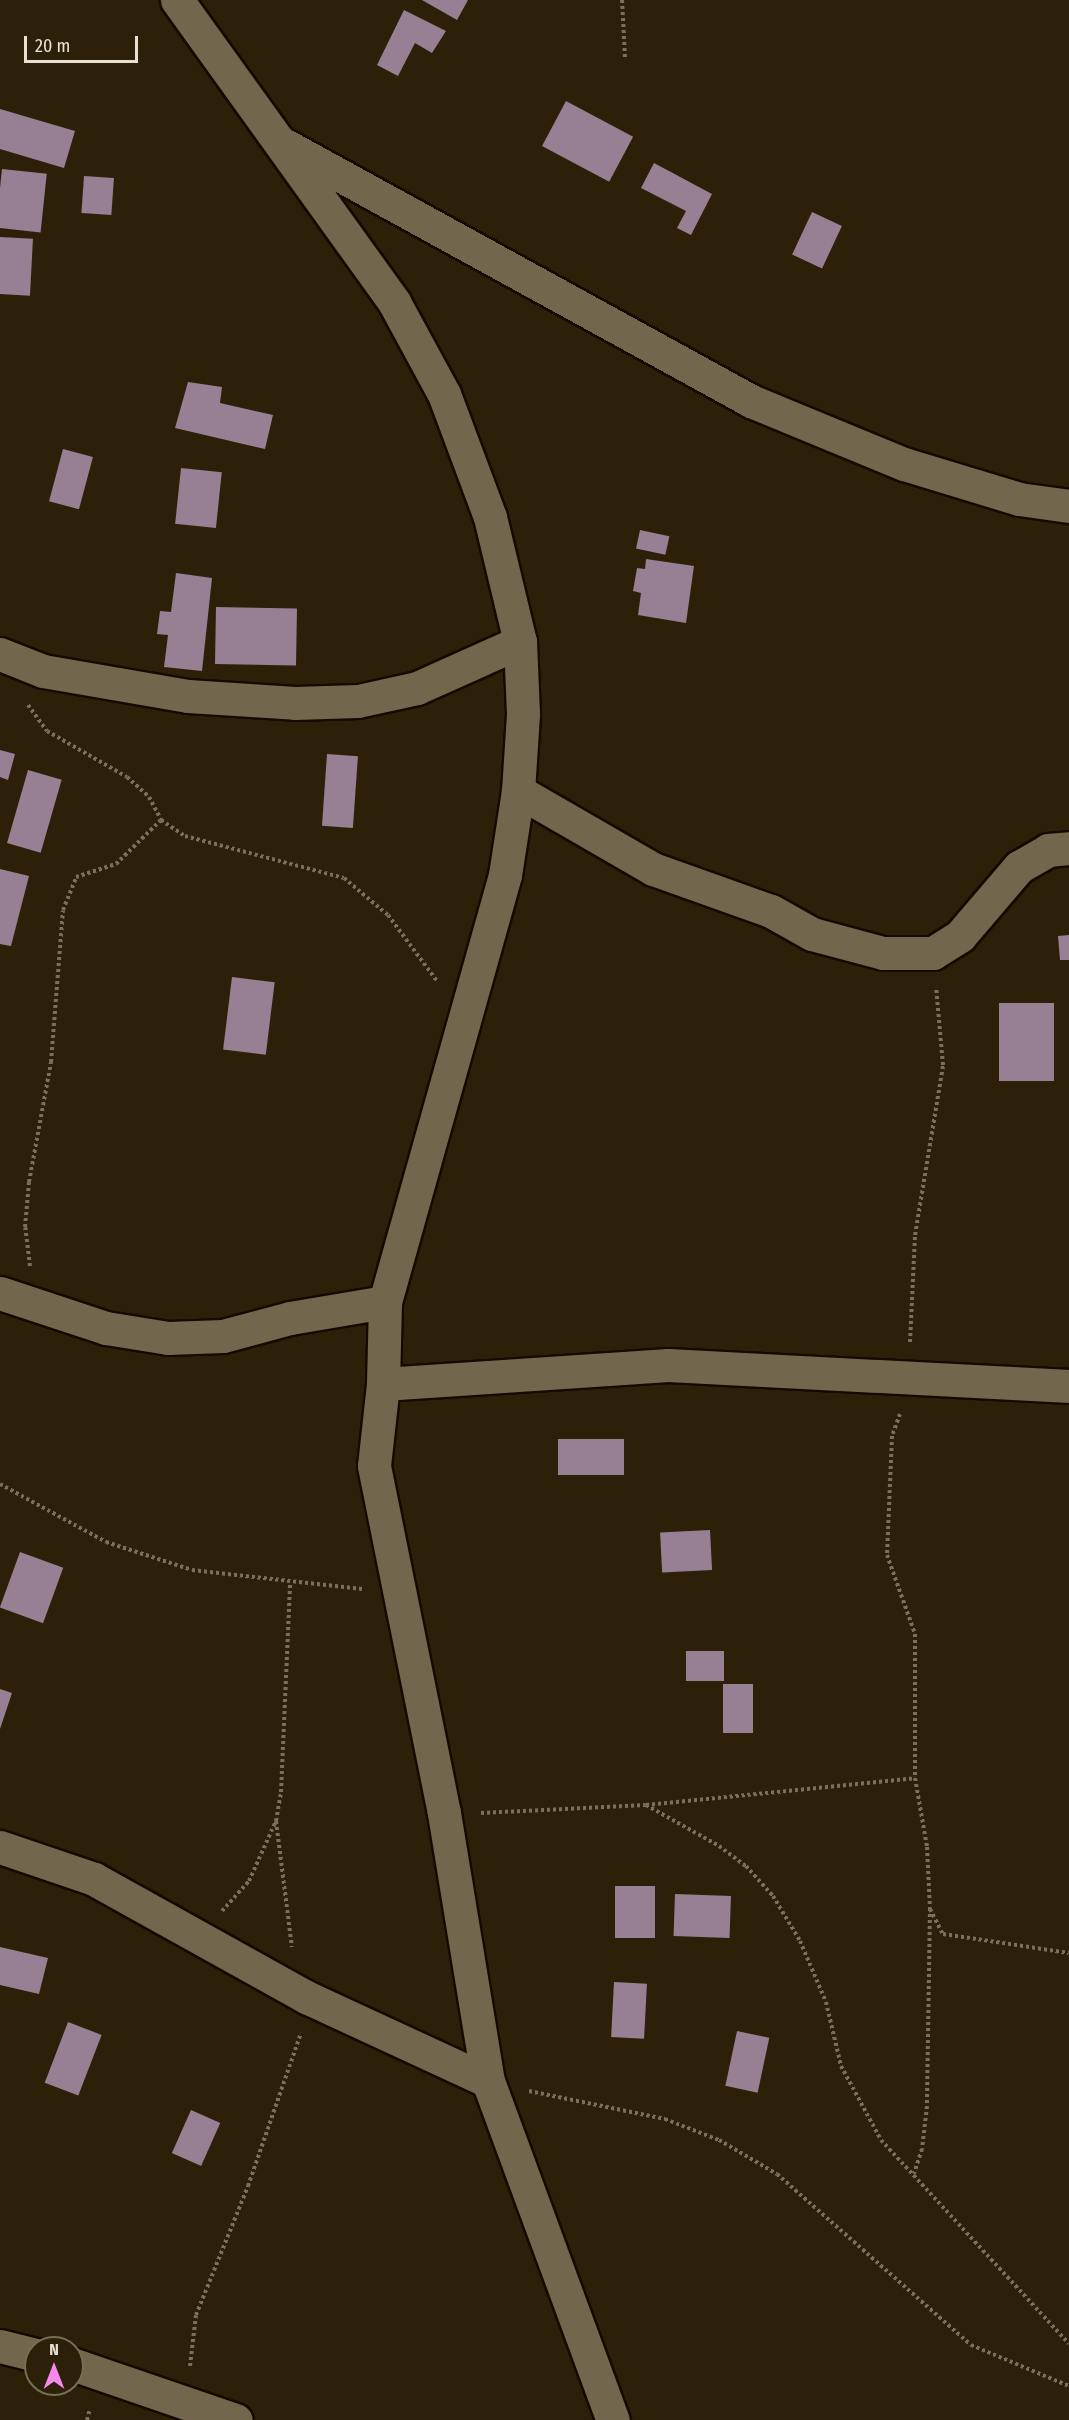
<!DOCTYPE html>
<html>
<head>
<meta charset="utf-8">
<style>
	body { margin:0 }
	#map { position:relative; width:1069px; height:2420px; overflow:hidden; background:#2c2108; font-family:"Fira Sans Condensed",sans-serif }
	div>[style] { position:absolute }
	.building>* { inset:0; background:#977f94; transform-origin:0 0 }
	.path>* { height:4px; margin-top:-2px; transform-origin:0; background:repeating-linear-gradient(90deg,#7a705b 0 3px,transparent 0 6px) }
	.roads { filter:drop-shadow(2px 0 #140a00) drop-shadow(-2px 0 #140a00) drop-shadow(0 2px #140a00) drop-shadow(0 -2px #140a00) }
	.minor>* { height:33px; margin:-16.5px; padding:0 16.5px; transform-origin:16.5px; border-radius:16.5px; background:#72674c }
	span { translate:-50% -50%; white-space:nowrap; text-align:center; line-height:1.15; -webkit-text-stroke:6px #2c2108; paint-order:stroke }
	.north { position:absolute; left:24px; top:2336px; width:60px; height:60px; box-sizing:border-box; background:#2c2108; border:2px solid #776e59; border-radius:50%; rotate:0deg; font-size:16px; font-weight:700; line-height:24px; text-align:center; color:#e8e1d2 }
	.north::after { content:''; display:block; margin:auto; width:21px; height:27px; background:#f788ec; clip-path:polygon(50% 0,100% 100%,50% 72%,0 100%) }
	.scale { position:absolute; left:24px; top:36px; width:114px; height:27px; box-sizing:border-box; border:3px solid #e8e1d2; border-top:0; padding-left:8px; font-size:18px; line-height:21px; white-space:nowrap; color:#e8e1d2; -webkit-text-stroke:4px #2c2108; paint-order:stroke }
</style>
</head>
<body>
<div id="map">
	<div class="building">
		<div style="clip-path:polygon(422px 0,468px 0,457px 20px)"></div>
		<div style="clip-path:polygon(404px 10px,446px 31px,432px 53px,415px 43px,398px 76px,377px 65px)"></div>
		<div style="left:566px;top:101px;width:76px;height:51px;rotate:28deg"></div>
		<div style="clip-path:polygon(0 109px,75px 131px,64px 168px,0 149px)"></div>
		<div style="clip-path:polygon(654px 163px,712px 194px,691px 235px,677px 228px,686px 211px,641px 188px)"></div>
		<div style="left:2px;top:169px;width:45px;height:59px;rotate:6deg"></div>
		<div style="left:84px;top:176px;width:30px;height:37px;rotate:4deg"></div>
		<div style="left:812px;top:212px;width:33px;height:47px;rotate:25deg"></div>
		<div style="left:0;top:237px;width:33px;height:57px;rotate:3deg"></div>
		<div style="clip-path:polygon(188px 382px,222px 387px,220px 403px,273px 415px,265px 449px,175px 428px)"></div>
		<div style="left:63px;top:449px;width:31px;height:54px;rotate:15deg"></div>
		<div style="left:181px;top:468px;width:41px;height:56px;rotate:6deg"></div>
		<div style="left:640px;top:530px;width:30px;height:19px;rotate:12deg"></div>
		<div style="clip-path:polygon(646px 559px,694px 566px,686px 623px,638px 615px,641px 593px,633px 591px,637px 568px,645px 569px)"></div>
		<div style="clip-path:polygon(176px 573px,212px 578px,202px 671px,164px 667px,168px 635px,157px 634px,160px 611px,171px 612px)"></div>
		<div style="left:216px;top:607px;width:81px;height:57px;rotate:1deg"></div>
		<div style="clip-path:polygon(0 750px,15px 754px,8px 780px,0 777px)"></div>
		<div style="left:327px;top:754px;width:31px;height:72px;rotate:4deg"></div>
		<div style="left:28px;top:770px;width:35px;height:76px;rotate:16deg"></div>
		<div style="clip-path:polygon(0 869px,29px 876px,11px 946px,0 944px)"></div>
		<div style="clip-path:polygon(1069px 935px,1069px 960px,1060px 960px,1058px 936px)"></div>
		<div style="left:232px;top:977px;width:43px;height:73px;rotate:7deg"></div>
		<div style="left:999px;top:1003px;width:55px;height:78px"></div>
		<div style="left:558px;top:1439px;width:66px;height:36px"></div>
		<div style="left:710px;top:1530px;width:40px;height:50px;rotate:87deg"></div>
		<div style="left:20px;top:1552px;width:46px;height:59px;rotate:20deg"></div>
		<div style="left:686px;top:1651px;width:38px;height:30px"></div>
		<div style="left:723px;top:1684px;width:30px;height:49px"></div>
		<div style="clip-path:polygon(0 1689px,12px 1693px,0 1729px)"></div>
		<div style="left:615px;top:1886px;width:40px;height:52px"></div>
		<div style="left:675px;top:1894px;width:56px;height:42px;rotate:2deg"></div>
		<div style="clip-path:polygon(0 1947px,48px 1958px,39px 1994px,0 1985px)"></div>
		<div style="left:614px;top:1982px;width:33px;height:55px;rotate:3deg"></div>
		<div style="left:68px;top:2022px;width:36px;height:65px;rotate:21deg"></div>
		<div style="left:737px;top:2031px;width:33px;height:56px;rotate:12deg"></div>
		<div style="left:191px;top:2110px;width:32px;height:47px;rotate:24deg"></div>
	</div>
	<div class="path">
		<div style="left:622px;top:0;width:58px;rotate:87deg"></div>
		<div style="left:28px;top:705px;width:32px;rotate:54deg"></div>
		<div style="left:47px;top:731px;width:92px;rotate:29.9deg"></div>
		<div style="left:127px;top:777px;width:30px;rotate:42deg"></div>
		<div style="left:149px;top:797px;width:26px;rotate:62deg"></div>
		<div style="left:161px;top:820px;width:29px;rotate:34deg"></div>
		<div style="left:185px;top:836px;width:164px;rotate:14.8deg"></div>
		<div style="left:344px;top:878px;width:57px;rotate:40.1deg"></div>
		<div style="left:388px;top:915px;width:82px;rotate:53.4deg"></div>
		<div style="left:30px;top:1266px;width:39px;rotate:-97deg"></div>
		<div style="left:25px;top:1227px;width:45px;rotate:-84.9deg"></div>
		<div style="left:29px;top:1182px;width:122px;rotate:-79.6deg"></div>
		<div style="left:51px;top:1062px;width:152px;rotate:-85.5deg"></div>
		<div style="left:63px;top:910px;width:35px;rotate:-68deg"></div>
		<div style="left:76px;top:877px;width:42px;rotate:-18deg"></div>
		<div style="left:116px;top:864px;width:63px;rotate:-44.4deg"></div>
		<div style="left:910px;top:1342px;width:107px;rotate:-87.3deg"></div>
		<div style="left:915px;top:1235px;width:172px;rotate:-80.6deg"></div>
		<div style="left:943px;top:1065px;width:78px;rotate:-95.1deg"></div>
		<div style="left:900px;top:1414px;width:23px;rotate:110deg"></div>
		<div style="left:892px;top:1436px;width:119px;rotate:92.4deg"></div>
		<div style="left:887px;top:1555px;width:84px;rotate:70.5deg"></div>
		<div style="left:915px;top:1634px;width:144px;rotate:90deg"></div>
		<div style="left:915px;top:1778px;width:70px;rotate:80.1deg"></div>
		<div style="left:927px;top:1847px;width:61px;rotate:87.2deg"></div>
		<div style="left:930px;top:1908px;width:198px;rotate:90.9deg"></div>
		<div style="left:927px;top:2106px;width:43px;rotate:96.6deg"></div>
		<div style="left:922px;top:2149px;width:26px;rotate:108deg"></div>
		<div style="left:0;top:1484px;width:121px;rotate:28.7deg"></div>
		<div style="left:106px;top:1542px;width:90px;rotate:18deg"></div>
		<div style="left:192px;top:1570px;width:171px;rotate:6.4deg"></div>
		<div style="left:646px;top:1805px;width:84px;rotate:29.3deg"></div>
		<div style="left:719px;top:1846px;width:34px;rotate:37deg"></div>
		<div style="left:746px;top:1866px;width:40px;rotate:48deg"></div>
		<div style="left:773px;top:1896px;width:52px;rotate:59deg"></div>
		<div style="left:800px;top:1941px;width:66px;rotate:66.9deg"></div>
		<div style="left:826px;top:2002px;width:66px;rotate:76.8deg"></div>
		<div style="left:841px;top:2066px;width:84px;rotate:61.6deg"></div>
		<div style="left:881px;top:2140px;width:277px;rotate:47.3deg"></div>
		<div style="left:481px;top:1813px;width:165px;rotate:-2.8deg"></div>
		<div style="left:646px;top:1805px;width:270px;rotate:-5.7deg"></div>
		<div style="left:276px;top:1821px;width:127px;rotate:82.8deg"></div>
		<div style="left:930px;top:1909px;width:28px;rotate:63deg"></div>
		<div style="left:943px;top:1934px;width:127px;rotate:8.6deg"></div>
		<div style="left:222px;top:1911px;width:40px;rotate:-48deg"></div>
		<div style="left:249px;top:1881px;width:66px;rotate:-65.8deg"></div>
		<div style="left:276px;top:1821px;width:29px;rotate:-80deg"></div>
		<div style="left:281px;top:1792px;width:209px;rotate:-87.5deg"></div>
		<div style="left:529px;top:2091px;width:139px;rotate:11.6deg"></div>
		<div style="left:665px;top:2119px;width:58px;rotate:21.3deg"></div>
		<div style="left:719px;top:2140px;width:67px;rotate:30.4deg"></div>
		<div style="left:777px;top:2174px;width:259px;rotate:41.4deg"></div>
		<div style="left:971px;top:2345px;width:106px;rotate:22.7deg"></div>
		<div style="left:190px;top:2366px;width:51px;rotate:-83.3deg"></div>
		<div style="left:196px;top:2315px;width:139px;rotate:-68deg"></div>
		<div style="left:248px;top:2186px;width:162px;rotate:-70.9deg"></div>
		<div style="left:87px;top:2420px;width:11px;rotate:-75deg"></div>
	</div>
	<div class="roads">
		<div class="minor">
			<div style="left:177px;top:0;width:372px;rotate:54.3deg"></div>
			<div style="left:394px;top:302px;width:105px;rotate:61.5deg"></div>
			<div style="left:444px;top:394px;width:131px;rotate:69.5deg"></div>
			<div style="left:490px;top:517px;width:129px;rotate:76.5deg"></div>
			<div style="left:520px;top:642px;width:72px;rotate:87.6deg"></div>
			<div style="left:523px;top:714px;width:77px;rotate:93.7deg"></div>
			<div style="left:518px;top:791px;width:85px;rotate:98.8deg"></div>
			<div style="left:505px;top:875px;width:444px;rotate:105.7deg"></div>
			<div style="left:385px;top:1302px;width:82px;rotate:91.4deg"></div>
			<div style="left:383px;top:1384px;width:82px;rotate:96.3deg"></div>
			<div style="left:374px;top:1466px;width:354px;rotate:78.6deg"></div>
			<div style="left:444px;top:1813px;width:272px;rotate:80.7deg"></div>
			<div style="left:488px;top:2081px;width:361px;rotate:69.8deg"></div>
			<div style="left:285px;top:145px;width:532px;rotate:28.78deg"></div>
			<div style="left:751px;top:401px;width:165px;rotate:22.4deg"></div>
			<div style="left:904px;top:464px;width:120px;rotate:16.9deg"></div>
			<div style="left:1019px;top:499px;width:50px;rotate:8deg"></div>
			<div style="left:0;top:654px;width:46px;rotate:21.6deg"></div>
			<div style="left:43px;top:671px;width:147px;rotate:9.8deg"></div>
			<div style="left:188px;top:696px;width:107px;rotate:3.7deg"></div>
			<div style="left:295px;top:703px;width:63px;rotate:-1.8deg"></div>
			<div style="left:358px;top:701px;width:60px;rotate:-12.4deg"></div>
			<div style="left:417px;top:688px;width:113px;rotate:-24.1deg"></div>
			<div style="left:518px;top:791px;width:156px;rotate:30deg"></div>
			<div style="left:653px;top:869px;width:125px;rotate:19.6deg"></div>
			<div style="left:771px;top:911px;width:47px;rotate:29.3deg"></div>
			<div style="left:812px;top:934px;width:73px;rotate:15deg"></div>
			<div style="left:883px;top:953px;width:50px"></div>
			<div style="left:933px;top:953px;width:32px;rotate:-32deg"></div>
			<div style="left:960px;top:936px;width:91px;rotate:-49.5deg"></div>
			<div style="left:1019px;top:867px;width:34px;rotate:-30deg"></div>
			<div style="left:1048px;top:850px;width:21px;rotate:-5deg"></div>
			<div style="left:0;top:1293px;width:112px;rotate:18.3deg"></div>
			<div style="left:106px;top:1328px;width:63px;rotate:9.2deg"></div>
			<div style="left:168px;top:1338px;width:55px;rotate:-2.1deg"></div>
			<div style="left:223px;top:1336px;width:69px;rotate:-15deg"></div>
			<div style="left:290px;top:1318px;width:96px;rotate:-9.6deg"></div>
			<div style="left:383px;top:1384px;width:286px;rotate:-3.8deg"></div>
			<div style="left:668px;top:1365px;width:402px;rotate:3deg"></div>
			<div style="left:0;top:1847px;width:99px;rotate:18.8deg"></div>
			<div style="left:94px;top:1879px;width:243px;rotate:29.1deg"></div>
			<div style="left:306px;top:1997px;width:200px;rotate:24.8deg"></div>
			<div style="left:0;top:2346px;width:37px;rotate:14deg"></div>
			<div style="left:72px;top:2364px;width:173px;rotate:18.9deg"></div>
		</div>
	</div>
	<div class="north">N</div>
	<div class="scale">20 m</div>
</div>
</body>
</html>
